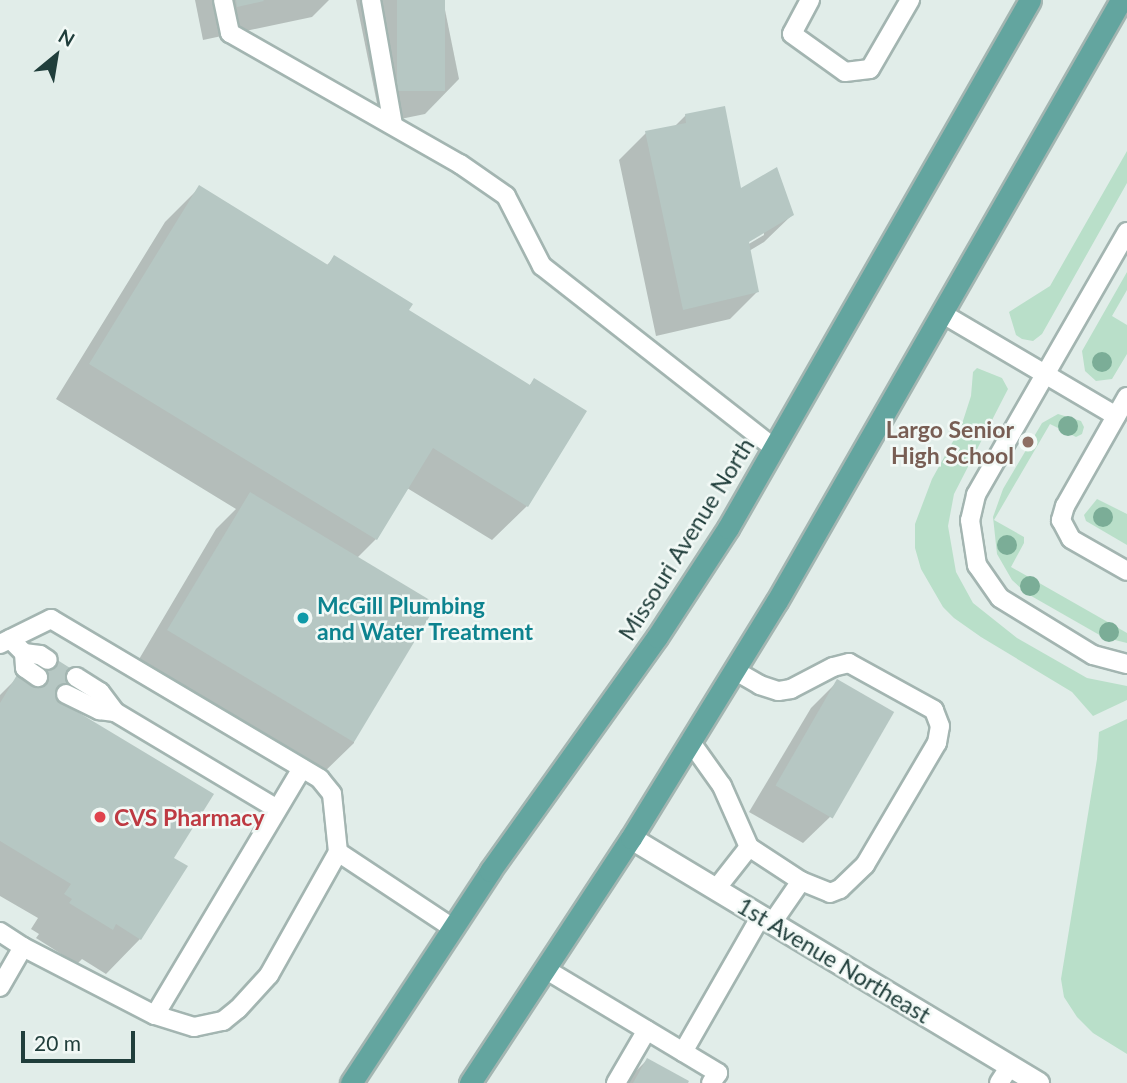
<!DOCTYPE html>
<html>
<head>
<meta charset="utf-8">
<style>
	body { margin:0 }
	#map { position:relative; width:1127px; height:1083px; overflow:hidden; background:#e1ede9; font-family:Lato,sans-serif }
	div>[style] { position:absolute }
	.green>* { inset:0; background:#b9dfc9 }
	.shadow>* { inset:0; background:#0003 }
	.building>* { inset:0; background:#b6c7c3; transform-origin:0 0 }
	.roads { filter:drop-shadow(2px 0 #a3b5b1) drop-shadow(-2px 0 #a3b5b1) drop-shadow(0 2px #a3b5b1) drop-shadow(0 -2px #a3b5b1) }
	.lane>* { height:18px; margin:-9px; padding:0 9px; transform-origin:9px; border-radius:9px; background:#fff }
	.street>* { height:21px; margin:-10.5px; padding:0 10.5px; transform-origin:10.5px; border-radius:10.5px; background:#fff }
	.primary>* { height:21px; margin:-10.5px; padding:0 10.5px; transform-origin:10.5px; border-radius:10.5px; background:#63a59f }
	.trees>* { width:20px; height:20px; margin:-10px; border-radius:50%; background:#7bad97 }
	.dots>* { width:19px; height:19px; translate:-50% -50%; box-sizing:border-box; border:4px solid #f2f9f6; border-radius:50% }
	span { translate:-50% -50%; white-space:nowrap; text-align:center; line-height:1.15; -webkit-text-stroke:5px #f2f9f6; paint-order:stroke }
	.education-label { font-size:23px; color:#785e54; font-weight:700 }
	.right { translate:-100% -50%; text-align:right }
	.street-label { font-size:23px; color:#203e3b }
	.culture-label { font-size:23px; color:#0d838f; font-weight:700 }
	.left { translate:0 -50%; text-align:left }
	.health-label { font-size:23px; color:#be3a42; font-weight:700 }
	.north { position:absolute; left:21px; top:21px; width:70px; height:70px; -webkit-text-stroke:5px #f2f9f6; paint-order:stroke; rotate:30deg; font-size:19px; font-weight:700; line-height:28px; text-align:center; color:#203e3b }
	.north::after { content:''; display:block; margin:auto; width:24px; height:32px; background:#203e3b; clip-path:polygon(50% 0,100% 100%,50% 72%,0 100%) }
	.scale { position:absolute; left:21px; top:1031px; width:114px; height:32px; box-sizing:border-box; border:4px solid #203e3b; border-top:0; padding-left:9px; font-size:21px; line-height:24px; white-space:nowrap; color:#203e3b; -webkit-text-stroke:5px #f2f9f6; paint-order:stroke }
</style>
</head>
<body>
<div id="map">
	<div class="green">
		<div style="clip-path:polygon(1127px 151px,1127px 183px,1042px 334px,1033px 341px,1022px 339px,1016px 335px,1009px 312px,1050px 286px)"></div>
		<div style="clip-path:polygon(1127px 272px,1127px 290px,1112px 316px,1127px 325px,1127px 354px,1112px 379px,1096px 381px,1085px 371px,1082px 351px)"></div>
		<div style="clip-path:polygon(977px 368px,1002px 378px,1008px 389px,954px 494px,948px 526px,956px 572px,973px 603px,1017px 638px,1087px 678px,1127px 686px,1127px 700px,1093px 716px,1072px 692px,981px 637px,954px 618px,943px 607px,921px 569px,915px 548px,915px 524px,932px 479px,961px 427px,971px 396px,973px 372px)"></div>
		<div style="clip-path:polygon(1058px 414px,1081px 421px,1084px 427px,1082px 434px,1076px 437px,1050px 424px,994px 520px,1024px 537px,1024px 543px,1011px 567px,1127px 633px,1127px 643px,1103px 637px,1026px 593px,1012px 580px,997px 554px,993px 517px,1003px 489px,1042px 423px)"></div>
		<div style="clip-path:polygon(1097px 499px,1127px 514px,1127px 545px,1086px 521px,1084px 515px)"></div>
		<div style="clip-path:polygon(1127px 719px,1127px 1054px,1093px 1033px,1077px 1017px,1064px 997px,1061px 979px,1097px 759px,1099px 732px)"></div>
	</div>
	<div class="shadow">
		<div style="clip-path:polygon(195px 0,329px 0,312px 17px,203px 40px)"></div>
		<div style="clip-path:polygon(356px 0,443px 0,459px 79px,425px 114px,381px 123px)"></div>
		<div style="clip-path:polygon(evenodd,686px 115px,740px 190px,792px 215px,764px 242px,749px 251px,757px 292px,730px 319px,656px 336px,619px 160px,646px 133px,674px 127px,686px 115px,764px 231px,764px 235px,742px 248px,740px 245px,764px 231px)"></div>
		<div style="clip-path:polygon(199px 188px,326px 266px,334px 258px,406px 311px,529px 386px,534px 380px,527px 506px,492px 540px,407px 488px,376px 539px,357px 558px,354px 743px,319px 777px,135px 666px,216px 529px,236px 509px,56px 399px,165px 222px)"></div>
		<div style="clip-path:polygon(51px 658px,59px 702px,172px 858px,140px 939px,106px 974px,82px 959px,77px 964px,36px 938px,39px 934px,31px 929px,38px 918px,0 896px,0 695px,17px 678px,25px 683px)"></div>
		<div style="clip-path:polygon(838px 681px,892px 712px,831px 816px,803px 843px,749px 812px,811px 708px)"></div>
		<div style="clip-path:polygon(647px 1060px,686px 1083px,624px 1083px)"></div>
	</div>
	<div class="building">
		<div style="clip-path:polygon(236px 0,263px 0,264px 1px,237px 7px)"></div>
		<div style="left:397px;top:0;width:48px;height:91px"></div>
		<div style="clip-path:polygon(725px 106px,741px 188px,777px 167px,794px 215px,749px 242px,759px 292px,683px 310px,645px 131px,686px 123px,685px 114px)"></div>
		<div style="clip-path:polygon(199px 185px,328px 265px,334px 255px,413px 304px,409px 310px,530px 385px,534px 378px,587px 411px,528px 507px,433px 448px,377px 540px,89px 364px)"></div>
		<div style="left:250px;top:492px;width:218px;height:161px;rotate:31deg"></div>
		<div style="clip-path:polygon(51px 656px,78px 673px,61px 702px,214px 794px,174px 858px,188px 866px,141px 940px,116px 924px,113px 930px,69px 903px,72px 899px,64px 894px,71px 884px,0 841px,0 703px,17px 675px,32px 686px)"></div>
		<div style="left:837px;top:679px;width:66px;height:123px;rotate:30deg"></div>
		<div style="clip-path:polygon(647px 1058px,689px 1081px,688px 1083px,633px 1083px)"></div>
	</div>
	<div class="roads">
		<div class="lane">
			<div style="left:223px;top:0;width:34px;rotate:78deg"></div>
			<div style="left:230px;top:33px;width:265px;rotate:29.7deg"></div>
			<div style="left:460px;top:164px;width:56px;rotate:34.8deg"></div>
			<div style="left:506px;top:196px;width:79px;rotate:62.8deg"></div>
			<div style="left:542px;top:266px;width:295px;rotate:38.1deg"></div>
			<div style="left:371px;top:0;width:127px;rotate:80deg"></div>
			<div style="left:810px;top:0;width:38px;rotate:118deg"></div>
			<div style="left:792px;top:34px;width:65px;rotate:35.6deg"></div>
			<div style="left:845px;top:72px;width:25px;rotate:-7deg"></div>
			<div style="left:870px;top:69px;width:80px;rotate:-59.9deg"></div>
			<div style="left:1127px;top:232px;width:303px;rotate:119.9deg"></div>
			<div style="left:976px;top:495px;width:26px;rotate:103deg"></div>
			<div style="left:970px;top:520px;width:46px;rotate:81.2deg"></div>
			<div style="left:977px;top:565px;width:40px;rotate:55.1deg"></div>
			<div style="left:1000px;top:598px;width:109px;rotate:31.5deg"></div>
			<div style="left:1093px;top:655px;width:35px;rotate:15deg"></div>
			<div style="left:943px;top:314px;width:201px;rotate:30.5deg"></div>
			<div style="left:1127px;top:397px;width:125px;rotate:119.6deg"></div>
			<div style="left:1065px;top:506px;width:15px;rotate:106deg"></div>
			<div style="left:1061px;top:520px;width:21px;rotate:62deg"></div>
			<div style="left:1071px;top:539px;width:64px;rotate:29.7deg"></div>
			<div style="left:10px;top:639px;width:20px;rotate:45deg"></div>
			<div style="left:24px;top:653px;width:15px;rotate:86deg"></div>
			<div style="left:25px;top:668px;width:16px;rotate:35deg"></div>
			<div style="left:0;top:644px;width:57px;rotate:-26.1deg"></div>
			<div style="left:51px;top:619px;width:313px;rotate:30.7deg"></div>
			<div style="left:320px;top:779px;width:19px;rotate:51deg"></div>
			<div style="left:332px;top:794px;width:58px;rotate:84.1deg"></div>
			<div style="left:338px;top:852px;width:138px;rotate:33.5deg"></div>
			<div style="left:24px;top:653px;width:16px;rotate:7deg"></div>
			<div style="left:40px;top:655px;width:9px;rotate:32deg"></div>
			<div style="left:76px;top:677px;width:28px;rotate:32deg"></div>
			<div style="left:100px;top:692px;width:25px;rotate:53deg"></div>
			<div style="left:66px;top:694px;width:37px;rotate:26deg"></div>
			<div style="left:99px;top:710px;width:16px;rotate:7deg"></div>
			<div style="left:115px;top:712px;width:189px;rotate:30.9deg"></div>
			<div style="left:690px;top:741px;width:55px;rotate:54.6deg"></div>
			<div style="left:722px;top:786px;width:67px;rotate:66.1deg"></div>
			<div style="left:749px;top:847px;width:62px;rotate:33.2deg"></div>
			<div style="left:801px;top:881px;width:31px;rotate:22deg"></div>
			<div style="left:830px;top:893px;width:11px;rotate:-22deg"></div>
			<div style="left:840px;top:889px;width:35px;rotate:-44deg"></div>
			<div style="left:865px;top:865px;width:142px;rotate:-59.5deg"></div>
			<div style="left:937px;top:743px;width:17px;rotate:-80deg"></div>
			<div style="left:940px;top:726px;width:17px;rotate:-111deg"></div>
			<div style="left:934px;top:710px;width:97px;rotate:-151.1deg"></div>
			<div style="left:849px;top:663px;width:16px;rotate:166deg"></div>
			<div style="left:833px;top:667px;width:47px;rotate:152.4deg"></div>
			<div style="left:791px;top:689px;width:13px;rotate:171deg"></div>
			<div style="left:778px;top:691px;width:19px;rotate:-162deg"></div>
			<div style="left:760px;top:685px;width:30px;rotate:-150deg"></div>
			<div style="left:716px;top:889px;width:53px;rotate:-51.8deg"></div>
			<div style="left:772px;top:923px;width:51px;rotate:-55.4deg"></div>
			<div style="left:0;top:932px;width:27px;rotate:33deg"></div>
			<div style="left:23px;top:947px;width:46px;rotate:119.9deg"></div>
			<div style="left:23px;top:947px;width:148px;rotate:27.3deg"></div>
			<div style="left:155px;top:1015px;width:41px;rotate:17.1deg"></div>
			<div style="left:194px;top:1027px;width:30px;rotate:-12deg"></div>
			<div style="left:223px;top:1021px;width:19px;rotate:-39deg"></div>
			<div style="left:238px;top:1009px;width:46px;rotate:-47.6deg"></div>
			<div style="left:269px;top:975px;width:141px;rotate:-60.7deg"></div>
			<div style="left:545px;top:969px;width:202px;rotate:31deg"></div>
			<div style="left:718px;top:1073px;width:12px;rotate:125deg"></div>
			<div style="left:155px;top:1015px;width:287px;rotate:-59.2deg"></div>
			<div style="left:683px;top:1052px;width:157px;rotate:-60.2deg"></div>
			<div style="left:616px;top:1083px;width:61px;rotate:-59.7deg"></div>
			<div style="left:999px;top:1083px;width:20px;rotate:-57deg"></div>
		</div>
		<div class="street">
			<div style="left:631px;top:838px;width:475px;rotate:31deg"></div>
		</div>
		<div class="primary">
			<div style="left:351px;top:1083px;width:254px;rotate:-56.7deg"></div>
			<div style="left:490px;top:871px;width:287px;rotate:-54.5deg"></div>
			<div style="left:657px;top:637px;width:130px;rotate:-56.9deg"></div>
			<div style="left:728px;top:528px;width:608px;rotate:-60.23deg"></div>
			<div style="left:470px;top:1083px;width:293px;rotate:-56.7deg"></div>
			<div style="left:631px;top:838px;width:278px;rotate:-58.4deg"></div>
			<div style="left:777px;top:601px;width:692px;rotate:-60.21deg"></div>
		</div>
	</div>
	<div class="trees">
		<div style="left:1102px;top:362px"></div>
		<div style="left:1068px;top:426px"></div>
		<div style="left:1103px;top:517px"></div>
		<div style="left:1007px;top:545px"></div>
		<div style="left:1030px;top:586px"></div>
		<div style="left:1109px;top:632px"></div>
	</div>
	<div class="dots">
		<div style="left:1028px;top:442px;background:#8d6e63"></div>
		<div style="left:303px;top:618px;background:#0f9aa8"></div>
		<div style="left:100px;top:817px;background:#e0444e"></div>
	</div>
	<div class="education-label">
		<span class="right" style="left:1014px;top:442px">Largo Senior<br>High School</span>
	</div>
	<div class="street-label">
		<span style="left:686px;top:539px;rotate:-58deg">Missouri Avenue North</span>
		<span style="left:834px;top:960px;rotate:31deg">1st Avenue Northeast</span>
	</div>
	<div class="culture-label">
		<span class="left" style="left:317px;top:618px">McGill Plumbing<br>and Water Treatment</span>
	</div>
	<div class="health-label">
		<span class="left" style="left:114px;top:817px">CVS Pharmacy</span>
	</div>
	<div class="north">N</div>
	<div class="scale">20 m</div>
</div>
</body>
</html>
